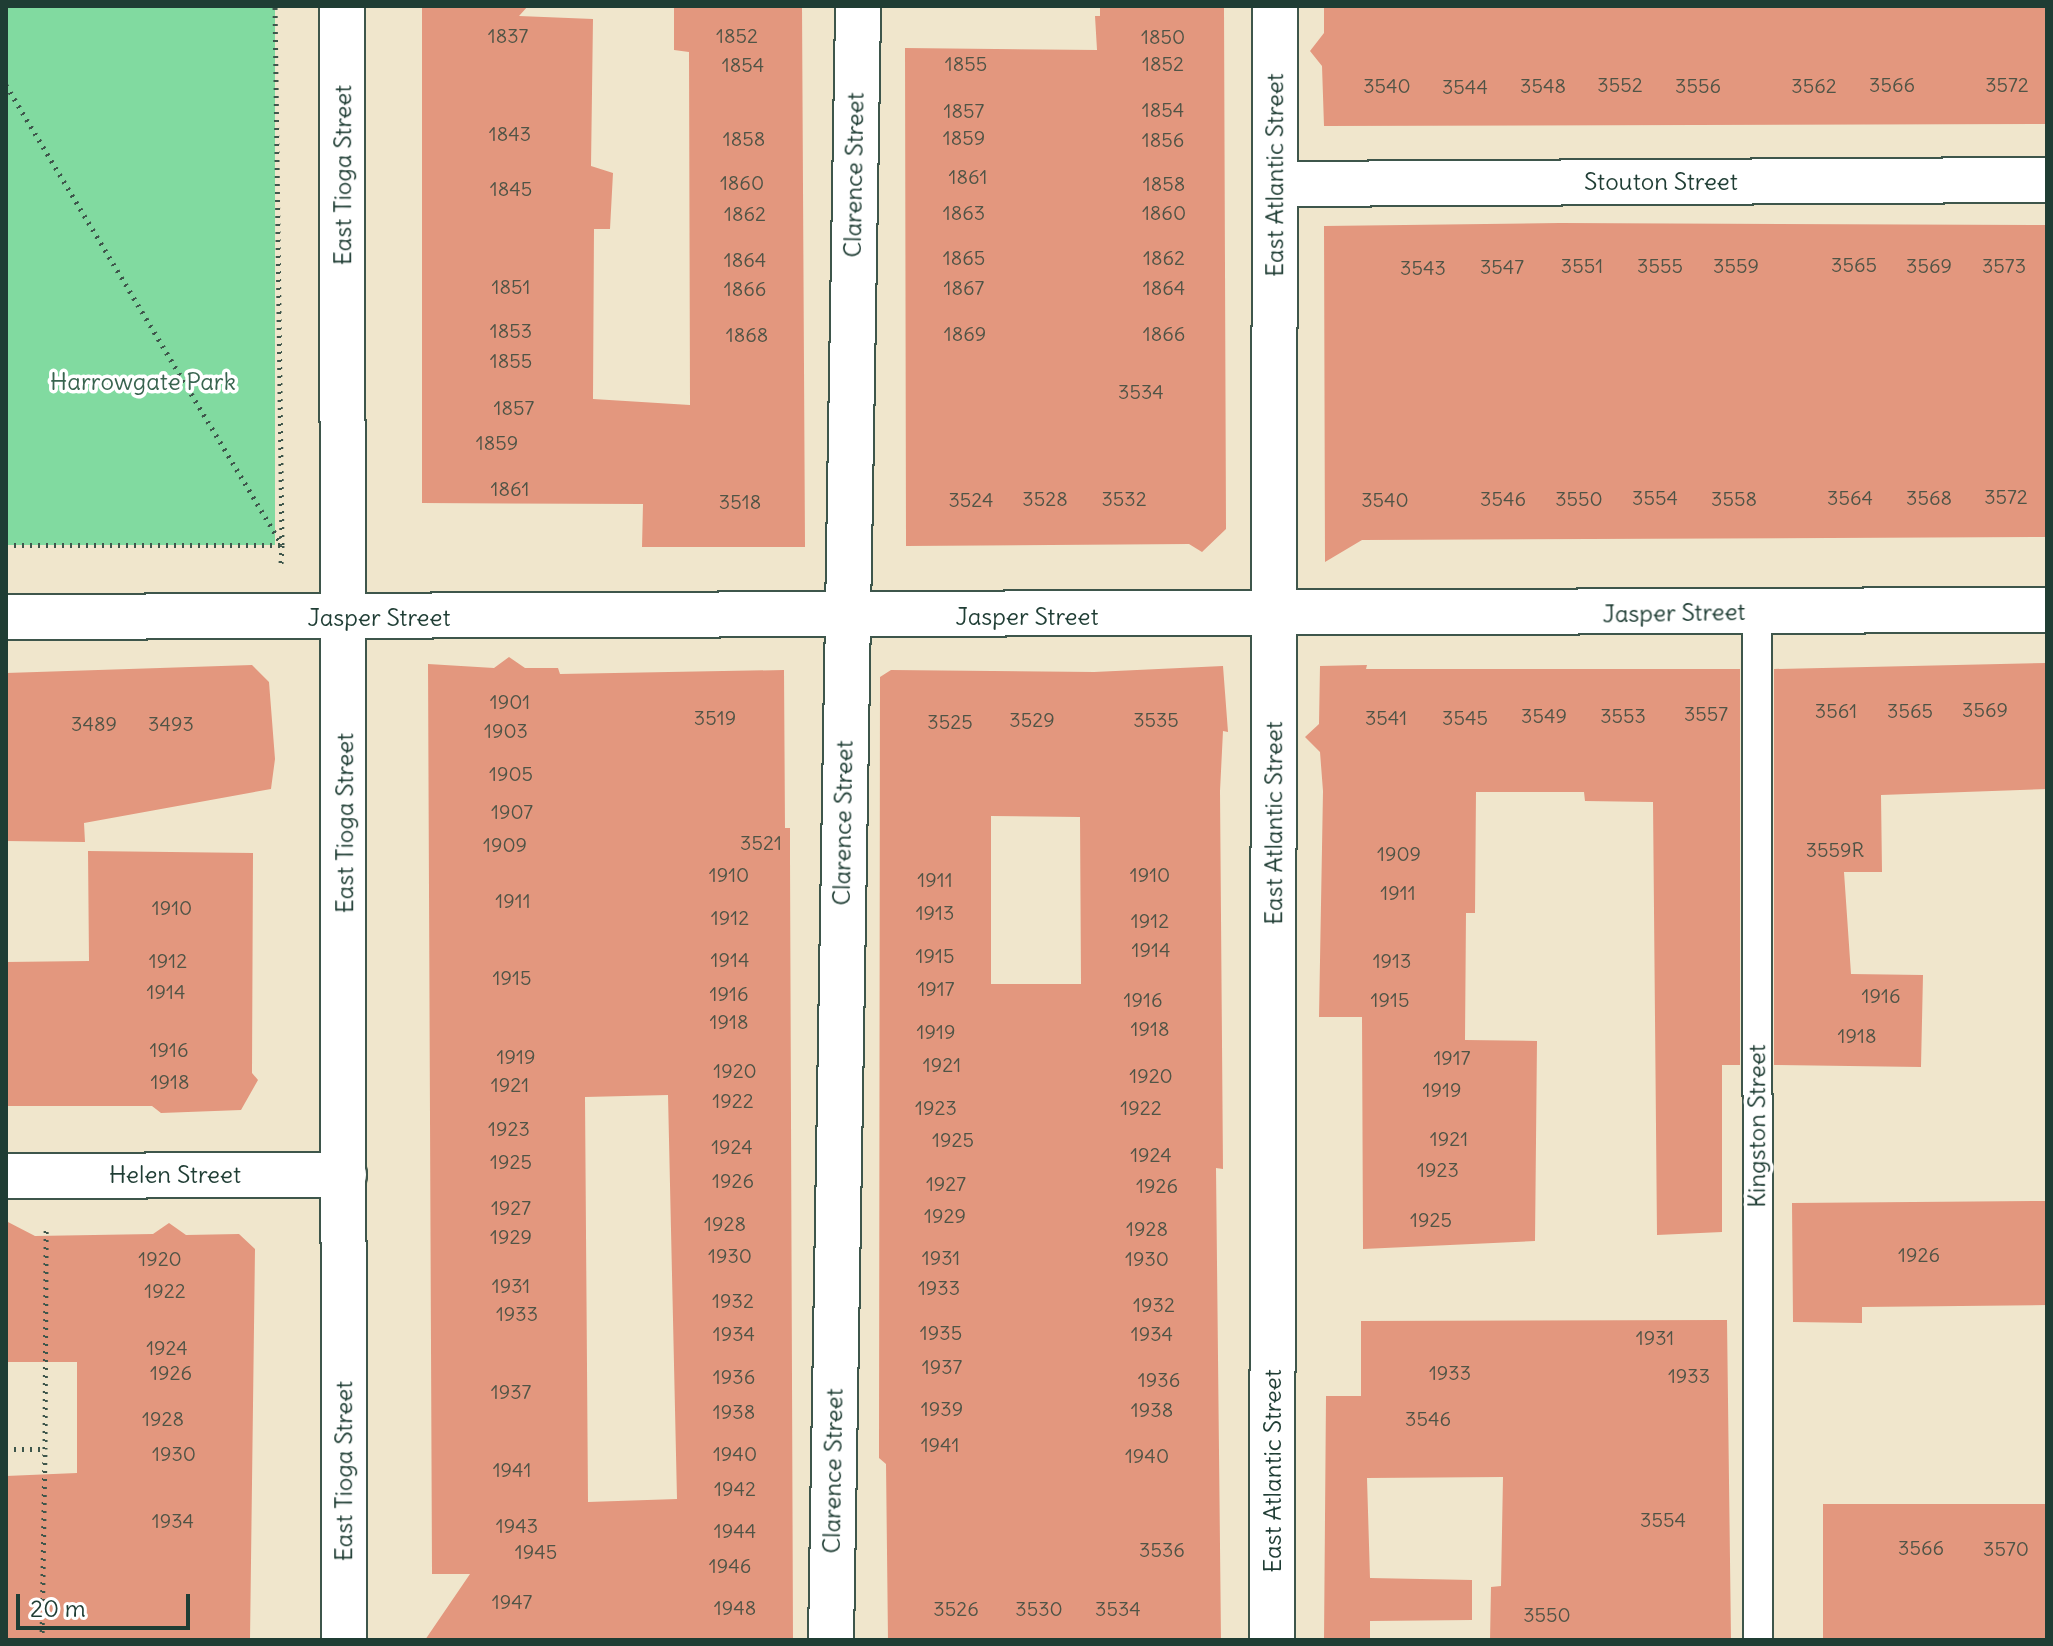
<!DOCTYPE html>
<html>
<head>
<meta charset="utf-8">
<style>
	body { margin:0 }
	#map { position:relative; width:2053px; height:1646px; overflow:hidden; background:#f0e6cc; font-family:Delius,sans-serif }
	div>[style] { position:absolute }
	.green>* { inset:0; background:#81daa0; transform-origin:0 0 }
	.building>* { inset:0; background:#e3977e; transform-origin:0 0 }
	.path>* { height:5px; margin-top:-2.5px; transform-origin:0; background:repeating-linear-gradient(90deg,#3e564b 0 2px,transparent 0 8px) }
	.roads { filter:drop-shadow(2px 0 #3e564b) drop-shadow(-2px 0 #3e564b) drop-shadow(0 2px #3e564b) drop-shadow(0 -2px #3e564b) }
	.service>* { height:28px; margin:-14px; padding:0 14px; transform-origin:14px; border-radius:14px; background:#fff }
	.minor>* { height:44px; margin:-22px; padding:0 22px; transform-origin:22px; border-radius:22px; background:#fff }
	span { translate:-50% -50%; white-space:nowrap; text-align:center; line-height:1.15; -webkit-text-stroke:7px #fff; paint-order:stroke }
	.number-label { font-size:20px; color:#505446 }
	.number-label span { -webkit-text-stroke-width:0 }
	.street-label { font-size:24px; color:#1f3d34 }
	.park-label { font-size:24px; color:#38644f }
	.frame { position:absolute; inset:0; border:8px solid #1f3d34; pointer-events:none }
	.scale { position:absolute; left:16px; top:1594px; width:174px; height:36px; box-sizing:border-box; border:4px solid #1f3d34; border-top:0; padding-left:10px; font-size:24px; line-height:28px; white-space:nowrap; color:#1f3d34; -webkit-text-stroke:6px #fff; paint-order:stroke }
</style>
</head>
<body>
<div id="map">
	<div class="green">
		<div style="left:6px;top:6px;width:269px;height:539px"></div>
	</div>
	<div class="building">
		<div style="clip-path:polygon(422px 6px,528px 6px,519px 16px,593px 19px,591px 166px,613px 173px,610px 229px,594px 229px,593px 399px,690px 405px,689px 52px,674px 50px,674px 6px,802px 6px,805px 547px,642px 547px,643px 504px,422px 503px)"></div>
		<div style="clip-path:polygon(1324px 6px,2047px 6px,2047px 124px,1324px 126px,1322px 66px,1310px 51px,1324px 33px)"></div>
		<div style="clip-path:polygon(1100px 8px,1224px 8px,1226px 529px,1202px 552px,1189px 544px,906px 546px,905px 48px,1097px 50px,1095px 16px,1100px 16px)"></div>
		<div style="clip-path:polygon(1560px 223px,2047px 225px,2047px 537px,1362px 540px,1325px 562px,1324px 226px)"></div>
		<div style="clip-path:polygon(evenodd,509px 657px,525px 668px,558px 668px,560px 674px,784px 670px,785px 828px,790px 828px,790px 856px,793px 1640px,425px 1640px,470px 1574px,432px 1574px,428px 664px,494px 668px,509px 657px,668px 1095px,677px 1499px,588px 1502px,585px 1097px,668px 1095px)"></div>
		<div style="clip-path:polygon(2047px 663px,2047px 789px,1881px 795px,1882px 872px,1844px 872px,1851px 974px,1923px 975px,1921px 1067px,1774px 1065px,1774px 669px)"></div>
		<div style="clip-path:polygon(252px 665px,269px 682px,275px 759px,271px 789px,84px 823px,85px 842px,6px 841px,6px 673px)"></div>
		<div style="clip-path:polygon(1367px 665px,1366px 669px,1740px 669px,1740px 1065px,1722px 1065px,1722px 1232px,1657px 1235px,1653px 802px,1585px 801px,1584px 792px,1476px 792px,1475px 913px,1466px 913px,1465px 1040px,1537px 1041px,1535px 1241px,1363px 1249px,1362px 1017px,1319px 1017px,1323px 791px,1320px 752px,1305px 737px,1319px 724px,1320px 666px)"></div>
		<div style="clip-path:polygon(evenodd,1223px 666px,1228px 732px,1223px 731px,1220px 791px,1223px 1169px,1216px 1168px,1221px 1640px,888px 1640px,886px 1464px,879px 1458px,880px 677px,891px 670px,1094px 672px,1223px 666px,991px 816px,1080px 817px,1081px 984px,991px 984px,991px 816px)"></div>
		<div style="clip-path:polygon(88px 851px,253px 853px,252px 1073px,258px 1080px,241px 1110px,161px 1113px,152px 1106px,6px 1106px,6px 962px,89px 961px)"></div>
		<div style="clip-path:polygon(2047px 1201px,2047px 1305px,1862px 1307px,1862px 1323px,1793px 1322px,1792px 1203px)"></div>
		<div style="clip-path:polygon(6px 1221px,35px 1236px,153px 1234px,169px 1223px,186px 1235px,239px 1234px,255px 1249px,250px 1640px,6px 1640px,6px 1476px,77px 1473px,77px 1362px,6px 1362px)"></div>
		<div style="clip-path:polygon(1727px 1320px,1731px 1640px,1490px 1640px,1491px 1587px,1501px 1586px,1503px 1477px,1367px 1478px,1370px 1578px,1472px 1580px,1472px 1620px,1370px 1621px,1370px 1640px,1324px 1640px,1326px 1396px,1361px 1396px,1361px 1321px)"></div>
		<div style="left:1823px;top:1504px;width:224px;height:136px"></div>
	</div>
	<div class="path">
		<div style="left:6px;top:85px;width:536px;rotate:59.04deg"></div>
		<div style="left:282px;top:545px;width:19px;rotate:93deg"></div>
		<div style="left:6px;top:545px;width:276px"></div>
		<div style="left:282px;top:545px;width:539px;rotate:-90.74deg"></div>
		<div style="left:6px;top:1449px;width:39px"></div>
		<div style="left:45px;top:1449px;width:220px;rotate:-89.7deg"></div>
		<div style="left:42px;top:1640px;width:191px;rotate:-89.1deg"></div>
	</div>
	<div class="roads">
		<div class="service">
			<div style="left:1757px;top:612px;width:1028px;rotate:89.94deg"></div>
		</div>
		<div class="minor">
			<div style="left:342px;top:6px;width:1634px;rotate:89.93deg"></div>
			<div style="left:1275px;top:184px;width:772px;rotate:-0.3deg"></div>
			<div style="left:6px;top:617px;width:2041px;rotate:-0.2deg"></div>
			<div style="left:6px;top:1176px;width:338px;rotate:-0.2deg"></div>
			<div style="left:831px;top:1640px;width:1634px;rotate:-89.05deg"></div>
			<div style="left:1272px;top:1640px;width:1634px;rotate:-89.89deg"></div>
		</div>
	</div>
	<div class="number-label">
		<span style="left:508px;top:35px">1837</span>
		<span style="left:737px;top:35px">1852</span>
		<span style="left:1163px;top:36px">1850</span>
		<span style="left:966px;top:63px">1855</span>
		<span style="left:1163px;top:63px">1852</span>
		<span style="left:743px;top:64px">1854</span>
		<span style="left:1620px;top:84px">3552</span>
		<span style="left:1892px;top:84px">3566</span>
		<span style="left:2007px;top:84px">3572</span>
		<span style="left:1387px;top:85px">3540</span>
		<span style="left:1543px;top:85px">3548</span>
		<span style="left:1698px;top:85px">3556</span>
		<span style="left:1814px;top:85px">3562</span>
		<span style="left:1465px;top:86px">3544</span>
		<span style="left:1163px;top:109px">1854</span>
		<span style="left:964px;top:110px">1857</span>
		<span style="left:510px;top:133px">1843</span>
		<span style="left:964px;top:137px">1859</span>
		<span style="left:744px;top:138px">1858</span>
		<span style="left:1163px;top:139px">1856</span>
		<span style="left:968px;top:176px">1861</span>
		<span style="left:742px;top:182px">1860</span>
		<span style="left:1164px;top:183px">1858</span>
		<span style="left:511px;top:188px">1845</span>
		<span style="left:964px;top:212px">1863</span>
		<span style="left:1164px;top:212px">1860</span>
		<span style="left:745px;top:213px">1862</span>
		<span style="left:964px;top:257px">1865</span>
		<span style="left:1164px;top:257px">1862</span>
		<span style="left:745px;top:259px">1864</span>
		<span style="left:1854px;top:264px">3565</span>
		<span style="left:1582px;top:265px">3551</span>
		<span style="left:1660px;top:265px">3555</span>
		<span style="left:1736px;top:265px">3559</span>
		<span style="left:1929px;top:265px">3569</span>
		<span style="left:2004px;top:265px">3573</span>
		<span style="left:1502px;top:266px">3547</span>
		<span style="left:1423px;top:267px">3543</span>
		<span style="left:511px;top:286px">1851</span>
		<span style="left:964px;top:287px">1867</span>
		<span style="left:1164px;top:287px">1864</span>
		<span style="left:745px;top:288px">1866</span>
		<span style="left:511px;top:330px">1853</span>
		<span style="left:965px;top:333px">1869</span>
		<span style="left:1164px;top:333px">1866</span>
		<span style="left:747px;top:334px">1868</span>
		<span style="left:511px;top:360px">1855</span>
		<span style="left:1141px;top:391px">3534</span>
		<span style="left:514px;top:407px">1857</span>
		<span style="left:497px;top:442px">1859</span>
		<span style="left:510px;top:488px">1861</span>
		<span style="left:2006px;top:496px">3572</span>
		<span style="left:1655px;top:497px">3554</span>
		<span style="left:1850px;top:497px">3564</span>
		<span style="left:1929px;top:497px">3568</span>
		<span style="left:1045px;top:498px">3528</span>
		<span style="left:1124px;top:498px">3532</span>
		<span style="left:1503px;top:498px">3546</span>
		<span style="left:1579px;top:498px">3550</span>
		<span style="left:1734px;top:498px">3558</span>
		<span style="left:971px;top:499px">3524</span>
		<span style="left:1385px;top:499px">3540</span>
		<span style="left:740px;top:501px">3518</span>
		<span style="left:510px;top:701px">1901</span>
		<span style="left:1985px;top:709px">3569</span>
		<span style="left:1836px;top:710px">3561</span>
		<span style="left:1910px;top:710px">3565</span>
		<span style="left:1706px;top:713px">3557</span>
		<span style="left:1544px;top:715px">3549</span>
		<span style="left:1623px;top:715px">3553</span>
		<span style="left:715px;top:717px">3519</span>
		<span style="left:1386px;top:717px">3541</span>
		<span style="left:1465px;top:717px">3545</span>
		<span style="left:1032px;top:719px">3529</span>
		<span style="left:1156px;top:719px">3535</span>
		<span style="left:950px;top:721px">3525</span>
		<span style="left:94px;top:723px">3489</span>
		<span style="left:171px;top:723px">3493</span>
		<span style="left:506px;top:730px">1903</span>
		<span style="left:511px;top:773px">1905</span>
		<span style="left:512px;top:811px">1907</span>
		<span style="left:761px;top:842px">3521</span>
		<span style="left:505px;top:844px">1909</span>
		<span style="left:1835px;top:849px">3559R</span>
		<span style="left:1399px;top:853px">1909</span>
		<span style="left:729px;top:874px">1910</span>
		<span style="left:1150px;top:874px">1910</span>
		<span style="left:935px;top:879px">1911</span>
		<span style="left:1398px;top:892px">1911</span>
		<span style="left:513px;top:900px">1911</span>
		<span style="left:172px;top:907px">1910</span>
		<span style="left:935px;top:912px">1913</span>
		<span style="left:730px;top:917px">1912</span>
		<span style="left:1150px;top:920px">1912</span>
		<span style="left:1151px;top:949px">1914</span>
		<span style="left:935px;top:955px">1915</span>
		<span style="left:730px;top:959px">1914</span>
		<span style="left:168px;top:960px">1912</span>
		<span style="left:1392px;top:960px">1913</span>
		<span style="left:512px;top:977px">1915</span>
		<span style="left:936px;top:988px">1917</span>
		<span style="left:166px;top:991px">1914</span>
		<span style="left:729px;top:993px">1916</span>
		<span style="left:1881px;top:995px">1916</span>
		<span style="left:1143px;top:999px">1916</span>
		<span style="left:1390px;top:999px">1915</span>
		<span style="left:729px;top:1021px">1918</span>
		<span style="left:1150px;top:1028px">1918</span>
		<span style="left:936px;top:1031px">1919</span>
		<span style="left:1857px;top:1035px">1918</span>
		<span style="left:169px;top:1049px">1916</span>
		<span style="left:516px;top:1056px">1919</span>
		<span style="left:1452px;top:1057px">1917</span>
		<span style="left:942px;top:1064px">1921</span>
		<span style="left:735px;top:1070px">1920</span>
		<span style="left:1151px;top:1075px">1920</span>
		<span style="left:170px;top:1081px">1918</span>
		<span style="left:510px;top:1084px">1921</span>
		<span style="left:1442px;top:1089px">1919</span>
		<span style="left:733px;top:1100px">1922</span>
		<span style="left:936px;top:1107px">1923</span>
		<span style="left:1141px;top:1107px">1922</span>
		<span style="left:509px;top:1128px">1923</span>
		<span style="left:1449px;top:1138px">1921</span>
		<span style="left:953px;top:1139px">1925</span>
		<span style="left:732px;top:1146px">1924</span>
		<span style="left:1151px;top:1154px">1924</span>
		<span style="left:511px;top:1161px">1925</span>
		<span style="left:1438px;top:1169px">1923</span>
		<span style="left:733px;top:1180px">1926</span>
		<span style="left:946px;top:1183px">1927</span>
		<span style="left:1157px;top:1185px">1926</span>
		<span style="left:511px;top:1207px">1927</span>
		<span style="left:945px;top:1215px">1929</span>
		<span style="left:1431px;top:1219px">1925</span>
		<span style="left:725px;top:1223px">1928</span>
		<span style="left:1147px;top:1228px">1928</span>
		<span style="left:511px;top:1236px">1929</span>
		<span style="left:1919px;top:1254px">1926</span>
		<span style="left:730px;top:1255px">1930</span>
		<span style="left:941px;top:1257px">1931</span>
		<span style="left:160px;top:1258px">1920</span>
		<span style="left:1147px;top:1258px">1930</span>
		<span style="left:511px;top:1285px">1931</span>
		<span style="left:939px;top:1287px">1933</span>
		<span style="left:165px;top:1290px">1922</span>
		<span style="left:733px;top:1300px">1932</span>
		<span style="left:1154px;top:1304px">1932</span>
		<span style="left:517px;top:1313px">1933</span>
		<span style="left:941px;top:1332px">1935</span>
		<span style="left:734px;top:1333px">1934</span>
		<span style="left:1152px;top:1333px">1934</span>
		<span style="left:1655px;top:1337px">1931</span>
		<span style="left:167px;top:1347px">1924</span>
		<span style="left:942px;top:1366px">1937</span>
		<span style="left:171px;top:1372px">1926</span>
		<span style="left:1450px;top:1372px">1933</span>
		<span style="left:1689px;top:1375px">1933</span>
		<span style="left:734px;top:1376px">1936</span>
		<span style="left:1159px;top:1379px">1936</span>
		<span style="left:511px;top:1391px">1937</span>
		<span style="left:942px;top:1408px">1939</span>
		<span style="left:1152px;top:1409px">1938</span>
		<span style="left:734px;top:1411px">1938</span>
		<span style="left:163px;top:1418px">1928</span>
		<span style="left:1428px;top:1418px">3546</span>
		<span style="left:940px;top:1444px">1941</span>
		<span style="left:174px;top:1453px">1930</span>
		<span style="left:735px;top:1453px">1940</span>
		<span style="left:1147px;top:1455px">1940</span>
		<span style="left:512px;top:1469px">1941</span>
		<span style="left:735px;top:1488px">1942</span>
		<span style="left:1663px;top:1519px">3554</span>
		<span style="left:173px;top:1520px">1934</span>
		<span style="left:517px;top:1525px">1943</span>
		<span style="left:735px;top:1530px">1944</span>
		<span style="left:1921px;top:1547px">3566</span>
		<span style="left:2006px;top:1548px">3570</span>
		<span style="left:1162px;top:1549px">3536</span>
		<span style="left:536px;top:1551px">1945</span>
		<span style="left:730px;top:1565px">1946</span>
		<span style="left:512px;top:1601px">1947</span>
		<span style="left:735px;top:1607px">1948</span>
		<span style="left:956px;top:1608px">3526</span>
		<span style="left:1039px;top:1608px">3530</span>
		<span style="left:1118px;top:1608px">3534</span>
		<span style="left:1547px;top:1614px">3550</span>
	</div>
	<div class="street-label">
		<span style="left:343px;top:175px;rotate:-90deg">East Tioga Street</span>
		<span style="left:854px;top:175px;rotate:-89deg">Clarence Street</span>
		<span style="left:1275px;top:175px;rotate:-90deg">East Atlantic Street</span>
		<span style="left:1661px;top:182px">Stouton Street</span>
		<span style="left:1674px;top:613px;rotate:-1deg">Jasper Street</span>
		<span style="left:1027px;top:617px">Jasper Street</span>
		<span style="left:379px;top:618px">Jasper Street</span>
		<span style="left:345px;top:823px;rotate:-90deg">East Tioga Street</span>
		<span style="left:843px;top:823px;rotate:-89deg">Clarence Street</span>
		<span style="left:1274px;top:823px;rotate:-90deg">East Atlantic Street</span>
		<span style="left:1757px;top:1126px;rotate:-90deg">Kingston Street</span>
		<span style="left:175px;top:1175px">Helen Street</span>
		<span style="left:344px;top:1471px;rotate:-90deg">East Tioga Street</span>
		<span style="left:833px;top:1471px;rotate:-89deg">Clarence Street</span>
		<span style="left:1273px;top:1471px;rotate:-90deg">East Atlantic Street</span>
	</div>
	<div class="park-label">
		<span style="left:143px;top:382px">Harrowgate Park</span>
	</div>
	<div class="frame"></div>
	<div class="scale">20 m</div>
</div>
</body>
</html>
